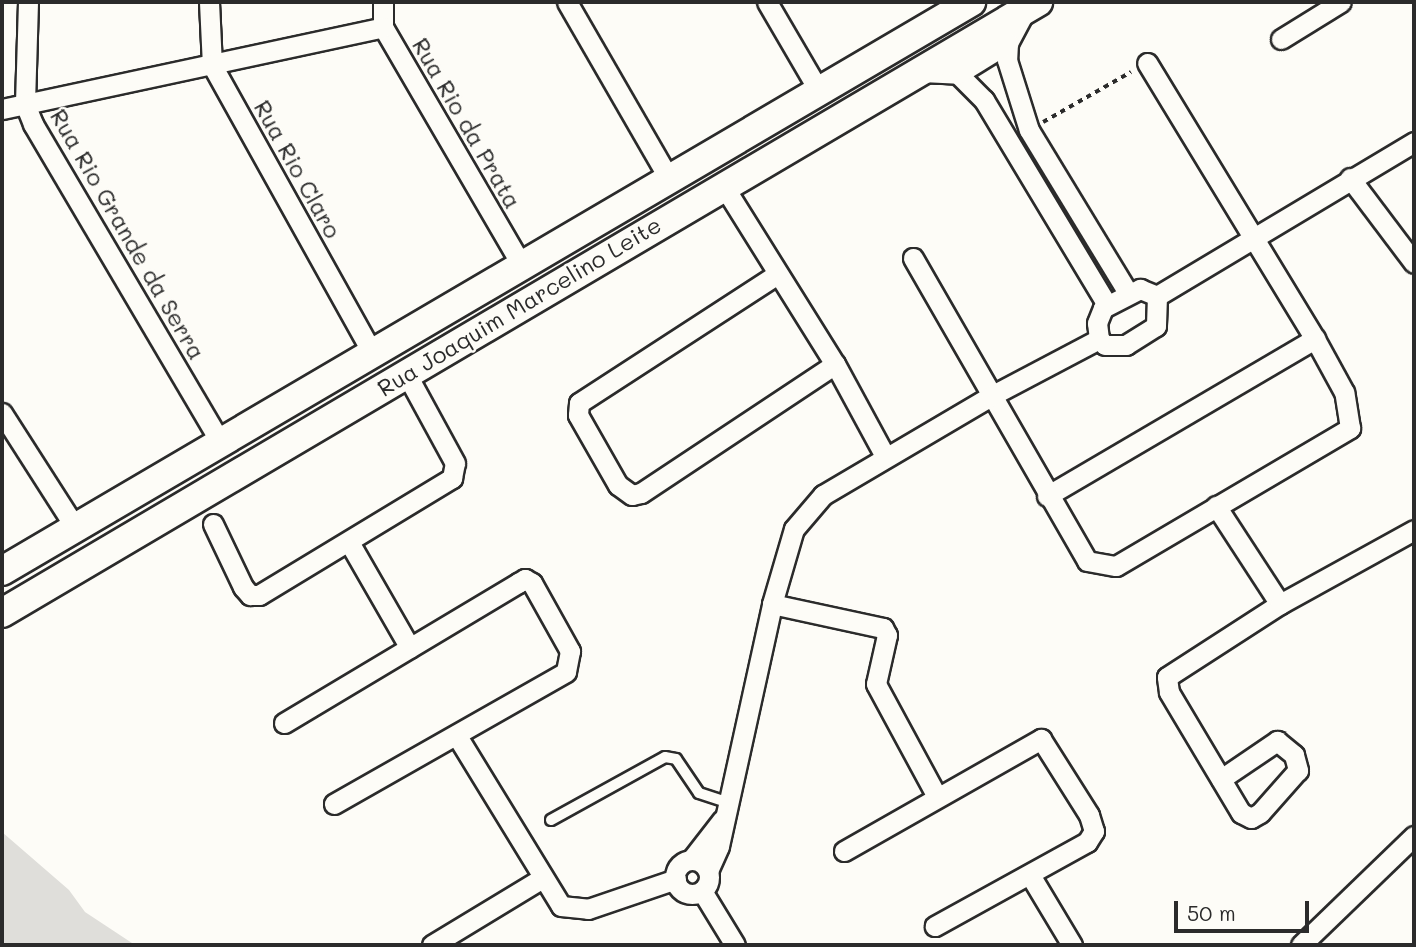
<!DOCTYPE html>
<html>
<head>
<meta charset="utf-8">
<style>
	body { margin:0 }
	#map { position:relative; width:1416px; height:947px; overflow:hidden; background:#fdfcf7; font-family:Mali,sans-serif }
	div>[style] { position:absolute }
	.green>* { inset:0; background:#dfdeda }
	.path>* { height:3.5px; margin-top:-1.75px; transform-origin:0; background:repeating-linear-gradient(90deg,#2b2b2b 0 5px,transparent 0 10px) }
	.roads { filter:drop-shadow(2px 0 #2b2b2b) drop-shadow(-2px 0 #2b2b2b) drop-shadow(0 2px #2b2b2b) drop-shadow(0 -2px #2b2b2b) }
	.service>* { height:10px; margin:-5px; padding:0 5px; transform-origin:5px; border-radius:5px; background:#fdfcf7 }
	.minor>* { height:19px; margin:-9.5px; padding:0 9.5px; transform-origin:9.5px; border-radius:9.5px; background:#fdfcf7 }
	.minor>.ring { margin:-9.5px; padding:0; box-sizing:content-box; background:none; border:19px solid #fdfcf7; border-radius:50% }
	.secondary>* { height:28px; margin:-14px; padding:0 14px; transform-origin:14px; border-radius:14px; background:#fdfcf7 }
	span { translate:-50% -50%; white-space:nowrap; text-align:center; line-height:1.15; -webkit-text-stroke:5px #fdfcf7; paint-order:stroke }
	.street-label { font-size:23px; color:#2b2b2b }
	.frame { position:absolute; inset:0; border:4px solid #2b2b2b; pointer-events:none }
	.scale { position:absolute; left:1174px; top:901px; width:135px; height:32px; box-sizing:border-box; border:4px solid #2b2b2b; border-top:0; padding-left:9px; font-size:21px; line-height:24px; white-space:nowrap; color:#2b2b2b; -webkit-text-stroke:5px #fdfcf7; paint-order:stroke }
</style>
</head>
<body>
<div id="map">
	<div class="green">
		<div style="clip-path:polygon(2px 832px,69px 890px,85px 912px,135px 945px,2px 945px)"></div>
	</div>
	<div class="path">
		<div style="left:1043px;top:122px;width:101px;rotate:-29.6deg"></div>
	</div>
	<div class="roads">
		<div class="service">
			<div style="left:551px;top:820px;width:130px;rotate:-28.9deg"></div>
			<div style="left:665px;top:757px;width:11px;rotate:10deg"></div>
			<div style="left:676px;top:759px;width:41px;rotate:55.9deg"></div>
			<div style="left:699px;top:793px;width:28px;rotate:18deg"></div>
		</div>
		<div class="minor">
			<div style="left:28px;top:2px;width:102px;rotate:91.7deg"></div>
			<div style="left:25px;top:104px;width:22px;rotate:68deg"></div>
			<div style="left:33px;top:124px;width:368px;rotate:59.5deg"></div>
			<div style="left:209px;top:2px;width:63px;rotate:87.3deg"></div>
			<div style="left:212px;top:65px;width:329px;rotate:60.9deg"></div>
			<div style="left:383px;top:2px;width:25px;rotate:90deg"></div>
			<div style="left:383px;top:27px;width:276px;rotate:59.8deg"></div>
			<div style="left:567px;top:2px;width:204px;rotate:60deg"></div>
			<div style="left:767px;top:2px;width:103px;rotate:59.7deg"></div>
			<div style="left:1025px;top:11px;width:36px;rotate:118deg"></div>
			<div style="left:1008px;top:43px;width:17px;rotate:93deg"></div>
			<div style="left:1007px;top:60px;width:73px;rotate:72.6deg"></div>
			<div style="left:1029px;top:130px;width:191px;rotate:58.7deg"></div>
			<div style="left:1281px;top:39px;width:70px;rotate:-31.7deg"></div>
			<div style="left:922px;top:72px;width:36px;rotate:3deg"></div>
			<div style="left:958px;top:74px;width:37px;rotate:45deg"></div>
			<div style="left:984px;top:100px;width:239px;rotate:59deg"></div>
			<div style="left:958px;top:74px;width:59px;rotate:-31.8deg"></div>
			<div style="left:2px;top:109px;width:390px;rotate:-12.1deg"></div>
			<div style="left:1350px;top:178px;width:106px;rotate:53deg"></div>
			<div style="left:723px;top:185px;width:211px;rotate:58deg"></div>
			<div style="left:835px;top:364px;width:105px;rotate:61.5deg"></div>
			<div style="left:913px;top:258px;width:349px;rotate:60.1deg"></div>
			<div style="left:1087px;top:561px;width:29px;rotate:10deg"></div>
			<div style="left:1116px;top:566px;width:272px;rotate:-30.5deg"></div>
			<div style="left:1350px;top:428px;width:36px;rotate:-99deg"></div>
			<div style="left:1344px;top:392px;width:60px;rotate:-118.7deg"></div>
			<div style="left:1315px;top:339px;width:323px;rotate:-121.3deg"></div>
			<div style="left:776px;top:275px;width:235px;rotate:147deg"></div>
			<div style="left:579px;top:403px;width:12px;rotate:95deg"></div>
			<div style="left:578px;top:415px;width:81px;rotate:60.3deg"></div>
			<div style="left:618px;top:485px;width:17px;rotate:36deg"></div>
			<div style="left:632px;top:495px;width:9px;rotate:-13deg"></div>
			<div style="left:641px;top:493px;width:233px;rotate:-33.6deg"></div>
			<div style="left:1140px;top:289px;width:18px;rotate:22deg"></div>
			<div style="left:1157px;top:296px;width:30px;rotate:92deg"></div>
			<div style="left:1156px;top:326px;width:36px;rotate:148deg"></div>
			<div style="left:1126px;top:345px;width:21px;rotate:180deg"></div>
			<div style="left:1105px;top:345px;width:8px;rotate:-135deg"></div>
			<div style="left:1099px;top:339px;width:16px;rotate:-97deg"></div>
			<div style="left:1097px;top:323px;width:16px;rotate:-68deg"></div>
			<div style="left:1103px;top:308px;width:42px;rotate:-27.2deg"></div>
			<div style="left:1157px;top:296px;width:300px;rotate:-30.9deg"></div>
			<div style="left:2px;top:413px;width:135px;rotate:57.4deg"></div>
			<div style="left:1047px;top:496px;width:311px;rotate:-30.4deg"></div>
			<div style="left:1216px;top:506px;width:117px;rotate:56.9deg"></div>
			<div style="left:213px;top:524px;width:70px;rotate:64.5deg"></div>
			<div style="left:243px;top:587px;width:11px;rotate:49deg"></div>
			<div style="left:250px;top:595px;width:9px"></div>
			<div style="left:259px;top:595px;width:226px;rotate:-31.2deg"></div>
			<div style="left:452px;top:478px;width:15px;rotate:-79deg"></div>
			<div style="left:455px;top:463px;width:102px;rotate:-118.6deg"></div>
			<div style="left:349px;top:542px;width:122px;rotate:60.1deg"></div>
			<div style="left:772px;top:604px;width:114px;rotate:12.2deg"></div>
			<div style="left:883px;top:628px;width:8px;rotate:60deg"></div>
			<div style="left:887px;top:635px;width:50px;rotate:102.7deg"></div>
			<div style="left:876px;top:684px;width:128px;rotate:61.6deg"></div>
			<div style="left:284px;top:723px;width:273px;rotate:-30.9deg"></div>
			<div style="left:518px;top:583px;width:8px;rotate:-30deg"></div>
			<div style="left:525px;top:579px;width:8px;rotate:30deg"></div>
			<div style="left:532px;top:583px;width:78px;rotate:60.8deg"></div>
			<div style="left:570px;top:651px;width:21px;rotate:101deg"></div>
			<div style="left:566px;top:672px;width:267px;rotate:150.4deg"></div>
			<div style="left:457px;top:736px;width:199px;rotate:58.5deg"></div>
			<div style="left:561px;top:906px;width:27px;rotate:6deg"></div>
			<div style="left:588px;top:909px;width:93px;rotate:-18.8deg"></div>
			<div style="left:1221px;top:779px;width:68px;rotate:-34.2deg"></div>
			<div style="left:1277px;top:741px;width:22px;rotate:39deg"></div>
			<div style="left:1294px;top:755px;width:16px;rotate:75deg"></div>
			<div style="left:1298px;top:770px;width:57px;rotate:131.5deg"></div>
			<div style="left:1260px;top:813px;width:10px;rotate:151deg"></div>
			<div style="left:1251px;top:818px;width:11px;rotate:-153deg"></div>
			<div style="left:1241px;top:813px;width:141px;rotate:-120.8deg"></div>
			<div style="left:1169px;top:692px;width:15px;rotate:-98deg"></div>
			<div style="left:1167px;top:677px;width:135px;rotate:-32.9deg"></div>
			<div style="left:1280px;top:604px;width:153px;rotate:-28.9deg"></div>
			<div style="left:844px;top:851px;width:227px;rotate:-29.6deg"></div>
			<div style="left:1041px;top:739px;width:90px;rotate:57.7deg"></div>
			<div style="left:1089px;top:815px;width:17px;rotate:73deg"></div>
			<div style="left:1094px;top:831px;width:13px;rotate:122deg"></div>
			<div style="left:1087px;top:842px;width:174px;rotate:151.1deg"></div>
			<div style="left:691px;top:860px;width:51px;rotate:-52.2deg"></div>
			<div class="ring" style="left:675px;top:860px;width:15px;height:15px"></div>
			<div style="left:708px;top:871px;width:27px;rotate:-66deg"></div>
			<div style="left:719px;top:846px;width:248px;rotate:-77.6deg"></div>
			<div style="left:772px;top:604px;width:78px;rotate:-73.7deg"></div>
			<div style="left:794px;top:529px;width:45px;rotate:-49.5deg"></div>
			<div style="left:823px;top:495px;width:195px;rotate:-30.5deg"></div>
			<div style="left:991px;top:396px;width:122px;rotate:-27.8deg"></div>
			<div style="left:1030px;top:875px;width:82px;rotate:59deg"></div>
			<div style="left:702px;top:891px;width:63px;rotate:58.6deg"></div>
			<div style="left:432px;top:945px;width:127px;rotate:-31.2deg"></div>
			<div style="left:1301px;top:945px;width:157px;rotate:-44deg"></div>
		</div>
		<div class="secondary">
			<div style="left:2px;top:571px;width:1124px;rotate:-30.42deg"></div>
			<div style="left:2px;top:613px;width:1203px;rotate:-30.53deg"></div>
		</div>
	</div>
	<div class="street-label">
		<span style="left:467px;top:123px;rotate:60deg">Rua Rio da Prata</span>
		<span style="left:298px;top:169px;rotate:61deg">Rua Rio Claro</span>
		<span style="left:128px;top:234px;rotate:60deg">Rua Rio Grande da Serra</span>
		<span style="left:519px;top:306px;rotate:-31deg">Rua Joaquim Marcelino Leite</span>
	</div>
	<div class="frame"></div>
	<div class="scale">50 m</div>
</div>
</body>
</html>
